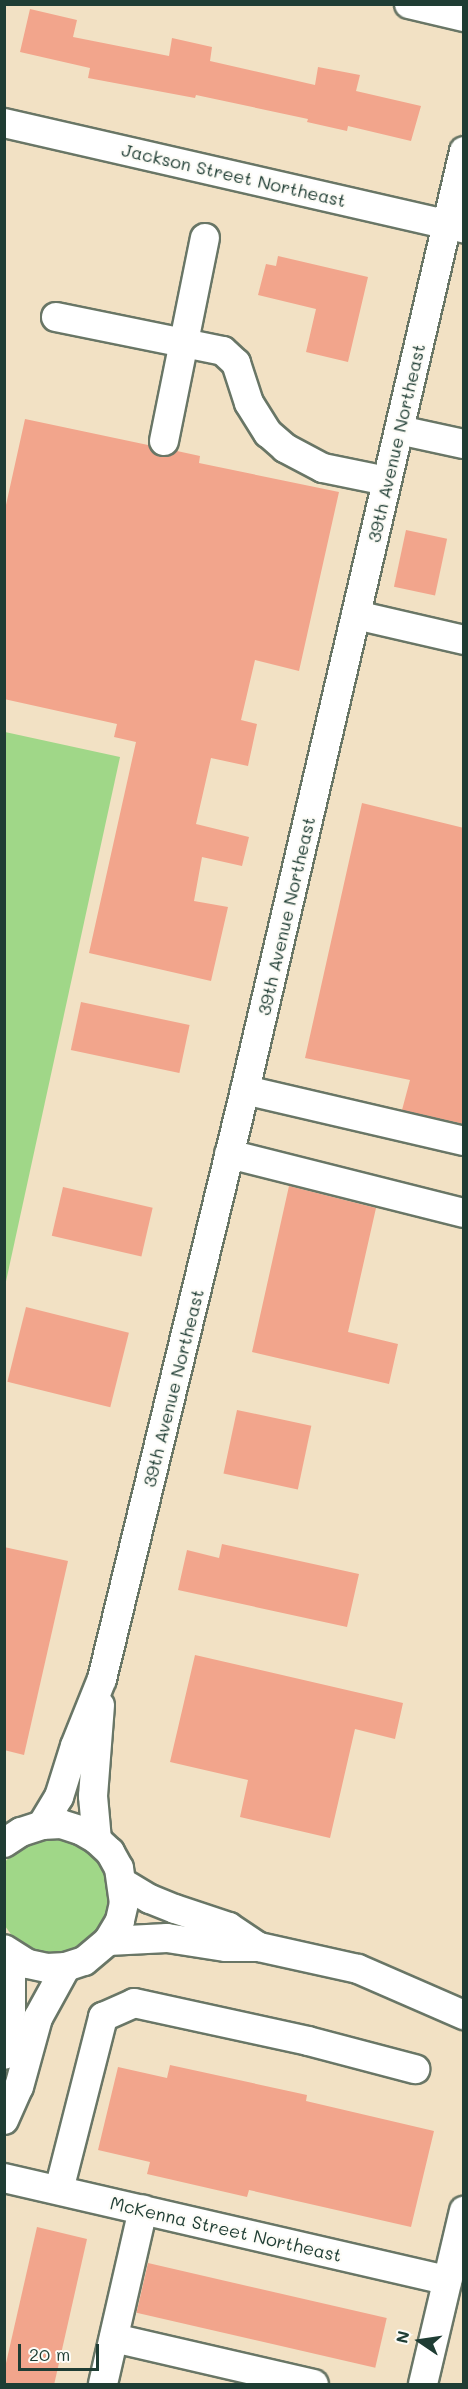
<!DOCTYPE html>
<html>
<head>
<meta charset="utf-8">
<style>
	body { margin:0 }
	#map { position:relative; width:468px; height:2389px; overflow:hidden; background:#f2e1c4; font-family:Mali,sans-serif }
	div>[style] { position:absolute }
	.green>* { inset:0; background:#a0d788 }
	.building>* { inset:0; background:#f2a58c; transform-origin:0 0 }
	.roads { filter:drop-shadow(2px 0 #697666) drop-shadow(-2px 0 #697666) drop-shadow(0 2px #697666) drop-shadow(0 -2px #697666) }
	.minor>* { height:28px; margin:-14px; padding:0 14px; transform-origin:14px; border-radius:14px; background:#fff }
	span { translate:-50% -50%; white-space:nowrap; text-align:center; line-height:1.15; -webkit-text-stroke:4.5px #fdfcf7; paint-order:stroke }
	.street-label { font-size:18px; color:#1f3d34 }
	.frame { position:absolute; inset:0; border:6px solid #1f3d34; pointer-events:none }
	.north { position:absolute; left:390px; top:2311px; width:60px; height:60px; -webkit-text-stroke:4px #fdfcf7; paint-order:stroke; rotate:283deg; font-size:16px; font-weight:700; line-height:24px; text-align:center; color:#1f3d34 }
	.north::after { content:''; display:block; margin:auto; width:21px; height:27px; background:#1f3d34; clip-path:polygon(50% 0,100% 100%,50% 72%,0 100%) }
	.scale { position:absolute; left:18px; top:2344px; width:81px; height:27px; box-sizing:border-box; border:3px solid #1f3d34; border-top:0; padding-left:8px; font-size:18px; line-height:21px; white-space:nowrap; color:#1f3d34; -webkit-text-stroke:4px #fdfcf7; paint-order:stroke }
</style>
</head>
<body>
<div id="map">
	<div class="green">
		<div style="clip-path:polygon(5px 732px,120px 757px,5px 1286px,4px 732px)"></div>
		<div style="clip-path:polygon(50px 1835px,86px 1844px,110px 1874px,111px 1911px,102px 1929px,87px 1943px,69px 1952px,49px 1954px,30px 1948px,13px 1937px,5px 1926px,5px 1862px,15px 1850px)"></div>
	</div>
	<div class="building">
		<div style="clip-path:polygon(30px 9px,77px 20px,73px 37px,169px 56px,172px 38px,212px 47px,210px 61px,315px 85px,318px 67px,360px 75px,356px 91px,421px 106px,411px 141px,348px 126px,347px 131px,307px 122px,308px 119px,196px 95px,195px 98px,88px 78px,90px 68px,20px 52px)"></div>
		<div style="clip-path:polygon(278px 256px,368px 277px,348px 362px,306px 352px,316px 309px,258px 295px,266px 264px,276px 266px)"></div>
		<div style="clip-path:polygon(25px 419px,148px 445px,153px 453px,160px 457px,170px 456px,177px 451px,200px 456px,199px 463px,339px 492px,299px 671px,255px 660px,241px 720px,257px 724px,248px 766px,211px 758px,196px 824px,249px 837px,242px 866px,202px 857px,194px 901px,228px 907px,211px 981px,89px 953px,136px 742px,114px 737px,117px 724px,4px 699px,4px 514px)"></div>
		<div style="left:406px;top:530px;width:42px;height:58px;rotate:12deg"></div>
		<div style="clip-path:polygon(362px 803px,464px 828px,464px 1124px,402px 1110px,410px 1080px,305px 1058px)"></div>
		<div style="left:81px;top:1002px;width:111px;height:49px;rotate:12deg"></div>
		<div style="clip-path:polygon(289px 1186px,376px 1208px,348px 1332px,398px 1344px,389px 1384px,252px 1352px)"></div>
		<div style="left:63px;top:1187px;width:92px;height:50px;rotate:13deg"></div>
		<div style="left:26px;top:1307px;width:106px;height:77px;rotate:14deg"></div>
		<div style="left:237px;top:1410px;width:76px;height:65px;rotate:12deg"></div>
		<div style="clip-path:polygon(222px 1544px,359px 1574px,347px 1627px,178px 1590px,187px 1550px,219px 1558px)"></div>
		<div style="clip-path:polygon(4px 1547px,68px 1561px,24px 1755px,4px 1750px)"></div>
		<div style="clip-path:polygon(195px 1655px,403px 1703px,395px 1739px,355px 1729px,330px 1838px,240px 1817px,248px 1780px,170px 1762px)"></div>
		<div style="clip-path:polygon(170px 2065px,307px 2095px,306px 2101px,434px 2131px,411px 2227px,249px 2190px,247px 2197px,147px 2174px,150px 2162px,98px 2150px,118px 2067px,167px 2078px)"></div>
		<div style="clip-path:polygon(37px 2227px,87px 2239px,54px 2385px,4px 2385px,4px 2372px)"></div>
		<div style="left:148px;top:2263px;width:245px;height:51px;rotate:13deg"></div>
	</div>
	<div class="roads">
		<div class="minor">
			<div style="left:409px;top:4px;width:57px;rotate:13.3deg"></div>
			<div style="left:4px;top:123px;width:472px;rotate:12.9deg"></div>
			<div style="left:56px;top:317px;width:170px;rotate:11.5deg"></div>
			<div style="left:223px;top:351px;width:18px;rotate:43deg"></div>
			<div style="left:236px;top:363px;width:42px;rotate:72deg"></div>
			<div style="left:249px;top:403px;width:36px;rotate:58deg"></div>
			<div style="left:268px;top:433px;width:23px;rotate:41deg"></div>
			<div style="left:285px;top:448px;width:43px;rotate:27.8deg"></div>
			<div style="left:323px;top:468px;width:65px;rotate:11.5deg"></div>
			<div style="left:399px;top:430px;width:66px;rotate:12.2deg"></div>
			<div style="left:164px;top:441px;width:207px;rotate:-78.6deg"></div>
			<div style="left:356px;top:615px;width:111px;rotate:13deg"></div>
			<div style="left:245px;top:1090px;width:225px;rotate:13.1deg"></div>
			<div style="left:229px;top:1154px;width:242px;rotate:14.1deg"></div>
			<div style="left:42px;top:1825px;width:33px;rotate:-59deg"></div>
			<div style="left:59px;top:1797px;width:53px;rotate:-72.6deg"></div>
			<div style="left:75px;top:1746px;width:72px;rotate:-68.1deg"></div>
			<div style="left:102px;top:1679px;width:606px;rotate:-76.35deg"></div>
			<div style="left:245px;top:1090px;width:964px;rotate:-76.87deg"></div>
			<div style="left:97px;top:1840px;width:44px;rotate:-95.2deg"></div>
			<div style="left:93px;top:1796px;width:91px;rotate:-85.6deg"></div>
			<div style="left:4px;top:1843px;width:20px;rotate:-33deg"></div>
			<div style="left:21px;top:1832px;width:22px;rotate:-18deg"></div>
			<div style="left:42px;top:1825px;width:19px;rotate:-3deg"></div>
			<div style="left:61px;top:1824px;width:20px;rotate:18deg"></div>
			<div style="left:80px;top:1830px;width:20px;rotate:30deg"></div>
			<div style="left:97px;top:1840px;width:18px;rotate:43deg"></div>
			<div style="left:110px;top:1852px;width:18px;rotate:61deg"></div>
			<div style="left:119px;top:1868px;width:35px;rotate:82deg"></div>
			<div style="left:124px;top:1903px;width:18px;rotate:103deg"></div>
			<div style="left:120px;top:1921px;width:23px;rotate:121deg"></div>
			<div style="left:108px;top:1941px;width:31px;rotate:140deg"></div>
			<div style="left:84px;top:1961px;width:19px;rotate:162deg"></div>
			<div style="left:66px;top:1967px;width:19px;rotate:177deg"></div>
			<div style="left:47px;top:1968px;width:19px;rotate:-168deg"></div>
			<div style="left:28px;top:1964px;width:28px;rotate:-148deg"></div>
			<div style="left:123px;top:1883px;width:31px;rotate:31deg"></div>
			<div style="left:150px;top:1899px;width:27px;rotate:22deg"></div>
			<div style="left:175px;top:1909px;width:57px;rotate:18.4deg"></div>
			<div style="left:229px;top:1927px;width:36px;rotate:34deg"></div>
			<div style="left:108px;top:1941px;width:59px;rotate:-2.9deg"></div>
			<div style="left:167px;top:1938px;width:60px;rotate:8.7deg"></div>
			<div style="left:226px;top:1947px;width:33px"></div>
			<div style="left:259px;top:1947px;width:101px;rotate:12.5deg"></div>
			<div style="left:358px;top:1969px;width:116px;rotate:23.5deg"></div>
			<div style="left:4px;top:2055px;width:45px;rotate:-81deg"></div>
			<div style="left:11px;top:2011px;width:56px;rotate:-90deg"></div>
			<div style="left:4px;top:2120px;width:36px;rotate:-66deg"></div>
			<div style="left:19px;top:2087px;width:72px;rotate:-74.6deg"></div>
			<div style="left:38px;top:2018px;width:58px;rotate:-61.2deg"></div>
			<div style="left:4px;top:2178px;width:455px;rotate:13deg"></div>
			<div style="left:59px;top:2190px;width:179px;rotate:-75.7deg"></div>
			<div style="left:103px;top:2017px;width:34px;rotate:-24deg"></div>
			<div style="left:134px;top:2003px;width:178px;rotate:12.3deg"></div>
			<div style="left:308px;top:2041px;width:111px;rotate:14.7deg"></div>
			<div style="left:114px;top:2338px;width:205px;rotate:13deg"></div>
			<div style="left:103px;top:2384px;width:179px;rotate:-77.1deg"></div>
			<div style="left:423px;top:2384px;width:178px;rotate:-76.7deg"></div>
		</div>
	</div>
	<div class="street-label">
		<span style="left:234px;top:175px;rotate:13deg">Jackson Street Northeast</span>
		<span style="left:396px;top:443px;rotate:-77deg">39th Avenue Northeast</span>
		<span style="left:286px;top:916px;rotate:-77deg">39th Avenue Northeast</span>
		<span style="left:173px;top:1388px;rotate:-76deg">39th Avenue Northeast</span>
		<span style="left:226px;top:2229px;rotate:13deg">McKenna Street Northeast</span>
	</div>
	<div class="frame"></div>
	<div class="north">N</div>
	<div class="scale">20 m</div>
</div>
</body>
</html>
